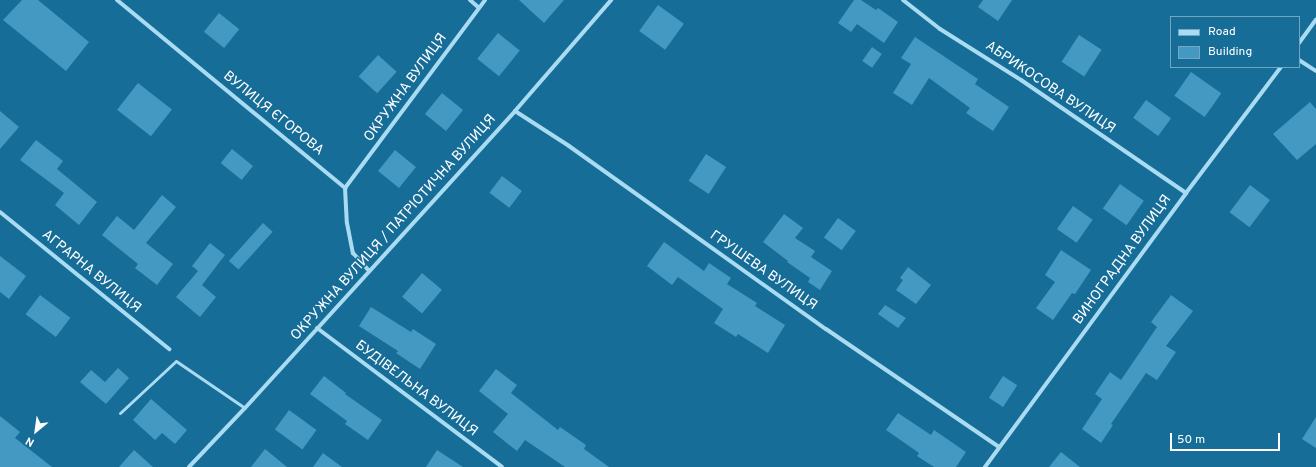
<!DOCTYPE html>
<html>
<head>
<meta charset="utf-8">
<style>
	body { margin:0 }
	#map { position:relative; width:1316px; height:467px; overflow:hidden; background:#166d98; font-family:Overpass,sans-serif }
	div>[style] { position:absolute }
	.building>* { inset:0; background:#4399c1; transform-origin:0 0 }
	.service>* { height:3px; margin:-1.5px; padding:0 1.5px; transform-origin:1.5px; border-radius:1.5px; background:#a9dbf2 }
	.minor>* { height:4px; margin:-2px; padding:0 2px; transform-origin:2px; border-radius:2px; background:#a9dbf2 }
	span { translate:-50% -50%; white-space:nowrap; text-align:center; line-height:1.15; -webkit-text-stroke:3px #166d98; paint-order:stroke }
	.street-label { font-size:14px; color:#fff }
	.legend { position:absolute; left:1170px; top:16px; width:130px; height:52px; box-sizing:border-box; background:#166d98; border:1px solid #73a7c1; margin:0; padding:5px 7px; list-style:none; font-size:12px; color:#fff }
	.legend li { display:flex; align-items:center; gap:8px; height:20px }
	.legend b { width:20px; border:1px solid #73a7c1 }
	.north { position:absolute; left:16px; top:411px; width:40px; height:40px; -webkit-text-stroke:3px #166d98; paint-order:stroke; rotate:209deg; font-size:11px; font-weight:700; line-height:16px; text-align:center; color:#fff }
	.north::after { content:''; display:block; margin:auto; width:14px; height:18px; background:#fff; clip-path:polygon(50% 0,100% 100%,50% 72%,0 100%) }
	.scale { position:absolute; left:1170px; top:433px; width:110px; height:18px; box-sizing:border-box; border:2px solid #fff; border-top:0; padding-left:5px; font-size:12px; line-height:14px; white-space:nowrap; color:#fff; -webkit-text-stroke:3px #166d98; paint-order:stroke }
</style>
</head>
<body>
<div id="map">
	<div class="building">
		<div style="clip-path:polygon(22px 0,38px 0,89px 42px,66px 71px,3px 20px)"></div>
		<div style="clip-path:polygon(519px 0,564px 0,544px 23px)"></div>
		<div style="clip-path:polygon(854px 0,861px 0,876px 10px,878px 8px,898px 22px,884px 43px,857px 24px,851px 32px,838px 23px)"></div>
		<div style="clip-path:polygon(983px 0,1012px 0,998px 21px,978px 7px)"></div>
		<div style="left:658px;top:5px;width:32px;height:32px;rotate:36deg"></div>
		<div style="left:219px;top:13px;width:26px;height:24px;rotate:39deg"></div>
		<div style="left:498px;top:33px;width:28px;height:33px;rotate:39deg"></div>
		<div style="left:1079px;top:35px;width:27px;height:32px;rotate:33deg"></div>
		<div style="clip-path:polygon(915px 37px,978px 79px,975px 84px,1009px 107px,993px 131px,966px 113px,970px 108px,929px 78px,912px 105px,893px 93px,911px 64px,901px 58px)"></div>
		<div style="left:872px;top:47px;width:12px;height:17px;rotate:35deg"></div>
		<div style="left:378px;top:55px;width:25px;height:29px;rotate:42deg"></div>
		<div style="left:1191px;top:72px;width:37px;height:29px;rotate:35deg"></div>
		<div style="left:138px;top:83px;width:43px;height:34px;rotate:38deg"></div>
		<div style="left:442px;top:93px;width:27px;height:27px;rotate:39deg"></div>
		<div style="left:1146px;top:100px;width:31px;height:22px;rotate:36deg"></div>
		<div style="clip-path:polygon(1310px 102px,1316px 109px,1316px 144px,1297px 160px,1273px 134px)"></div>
		<div style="clip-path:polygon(0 111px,19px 127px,0 149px)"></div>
		<div style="clip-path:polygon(36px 140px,63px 161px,57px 169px,97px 202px,79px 225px,55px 205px,64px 193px,20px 160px)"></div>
		<div style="left:232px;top:149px;width:27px;height:18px;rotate:39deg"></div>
		<div style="left:395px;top:150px;width:27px;height:27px;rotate:39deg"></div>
		<div style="left:706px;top:154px;width:24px;height:32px;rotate:33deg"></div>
		<div style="left:502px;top:176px;width:25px;height:21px;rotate:37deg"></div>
		<div style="left:1120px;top:184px;width:29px;height:30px;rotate:35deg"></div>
		<div style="left:1250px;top:185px;width:25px;height:34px;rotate:37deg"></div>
		<div style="clip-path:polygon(162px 195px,176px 207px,146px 243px,173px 264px,157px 285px,135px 268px,138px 264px,102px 235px,117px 216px,134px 230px)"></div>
		<div style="left:1073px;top:206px;width:24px;height:28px;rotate:35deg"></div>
		<div style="clip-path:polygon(784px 214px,803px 228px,795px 238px,815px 251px,811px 257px,832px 271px,820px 290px,808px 282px,810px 278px,787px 262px,788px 261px,763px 242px)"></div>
		<div style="left:838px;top:218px;width:22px;height:24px;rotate:36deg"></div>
		<div style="left:263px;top:223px;width:13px;height:51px;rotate:42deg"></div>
		<div style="clip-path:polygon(664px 242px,704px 271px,709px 263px,731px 278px,727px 284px,757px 303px,755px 306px,785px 325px,768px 353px,738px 334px,736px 337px,714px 323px,723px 309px,678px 277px,672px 285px,647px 266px)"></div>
		<div style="clip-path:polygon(210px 243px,225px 255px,202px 285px,216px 297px,200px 317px,176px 297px,198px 271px,192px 266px)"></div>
		<div style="clip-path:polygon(1061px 250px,1091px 270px,1075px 294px,1072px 293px,1053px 320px,1036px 308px,1055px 282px,1045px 275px)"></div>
		<div style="clip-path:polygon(0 256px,26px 276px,9px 299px,0 292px)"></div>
		<div style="clip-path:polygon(908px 267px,931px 285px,916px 304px,896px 290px,903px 280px,900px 278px)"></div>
		<div style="left:422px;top:273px;width:26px;height:31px;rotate:40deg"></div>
		<div style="left:40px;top:295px;width:38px;height:24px;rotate:37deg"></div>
		<div style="clip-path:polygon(1171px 295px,1193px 311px,1166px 346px,1176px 352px,1157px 380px,1146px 373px,1111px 424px,1113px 425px,1101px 443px,1082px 429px,1102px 399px,1095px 394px,1110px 372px,1121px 380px,1157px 327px,1151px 322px)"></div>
		<div style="clip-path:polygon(885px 305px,906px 318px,898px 328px,878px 314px)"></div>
		<div style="clip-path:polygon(371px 307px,411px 332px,413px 329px,436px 344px,420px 369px,396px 353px,398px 351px,359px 326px)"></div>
		<div style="clip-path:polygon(118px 368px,129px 378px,106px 404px,80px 382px,91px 370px,105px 382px)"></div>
		<div style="clip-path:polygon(496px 369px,517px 385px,511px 393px,558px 430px,560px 427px,586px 445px,584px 449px,609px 467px,565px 467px,525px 440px,517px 451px,493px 432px,508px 414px,479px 391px)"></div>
		<div style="clip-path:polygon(324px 376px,346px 393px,345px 394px,382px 420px,368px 440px,345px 424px,347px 421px,310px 394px)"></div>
		<div style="left:1003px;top:376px;width:17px;height:26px;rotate:33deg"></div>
		<div style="clip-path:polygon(151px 399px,187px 430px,175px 444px,162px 433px,155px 440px,133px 420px)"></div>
		<div style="left:289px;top:410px;width:34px;height:24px;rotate:36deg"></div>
		<div style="clip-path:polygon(898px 413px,931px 435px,934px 430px,966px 452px,956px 467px,934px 467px,917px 456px,919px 453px,886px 430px)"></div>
		<div style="clip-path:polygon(0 416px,20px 432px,15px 438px,52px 467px,0 467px)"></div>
		<div style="clip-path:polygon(1316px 417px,1316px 448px,1302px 439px)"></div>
		<div style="clip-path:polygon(265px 449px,287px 467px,251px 467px)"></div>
		<div style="clip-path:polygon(134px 450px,153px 467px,119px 467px)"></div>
		<div style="clip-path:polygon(437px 450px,463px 467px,426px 467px)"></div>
		<div style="clip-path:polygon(1061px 452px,1080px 467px,1049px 467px)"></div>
		<div style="clip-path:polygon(323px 453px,342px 467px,313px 467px)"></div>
	</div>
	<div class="service">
		<div style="left:120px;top:413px;width:76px;rotate:-42.9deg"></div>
		<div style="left:176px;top:361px;width:83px;rotate:34.3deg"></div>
	</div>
	<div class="minor">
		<div style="left:117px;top:0;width:296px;rotate:39.5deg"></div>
		<div style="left:345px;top:188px;width:35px;rotate:87deg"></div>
		<div style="left:347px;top:223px;width:31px;rotate:79deg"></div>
		<div style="left:353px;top:253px;width:24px;rotate:48deg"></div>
		<div style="left:470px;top:0;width:11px;rotate:41deg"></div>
		<div style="left:903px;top:0;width:47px;rotate:38.1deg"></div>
		<div style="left:940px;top:29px;width:96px;rotate:32.2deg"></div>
		<div style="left:1021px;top:80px;width:200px;rotate:34.4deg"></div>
		<div style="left:1299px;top:43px;width:29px;rotate:-54deg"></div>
		<div style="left:1299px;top:60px;width:20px;rotate:33deg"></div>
		<div style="left:515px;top:111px;width:64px;rotate:32.9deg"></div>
		<div style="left:569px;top:146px;width:315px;rotate:35.5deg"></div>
		<div style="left:826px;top:329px;width:209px;rotate:34.3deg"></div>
		<div style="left:345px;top:188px;width:234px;rotate:-53.3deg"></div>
		<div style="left:0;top:212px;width:218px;rotate:39deg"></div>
		<div style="left:317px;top:328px;width:231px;rotate:36.9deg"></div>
		<div style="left:189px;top:467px;width:81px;rotate:-46.5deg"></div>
		<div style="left:245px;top:408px;width:401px;rotate:-47.7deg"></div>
		<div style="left:515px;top:111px;width:147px;rotate:-49.1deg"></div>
		<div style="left:985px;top:467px;width:340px;rotate:-53.7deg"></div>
		<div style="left:1186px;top:193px;width:158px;rotate:-53deg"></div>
	</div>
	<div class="street-label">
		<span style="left:406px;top:88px;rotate:-54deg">ОКРУЖНА ВУЛИЦЯ</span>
		<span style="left:1050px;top:88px;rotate:34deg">АБРИКОСОВА ВУЛИЦЯ</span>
		<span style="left:273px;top:114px;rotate:39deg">ВУЛИЦЯ ЄГОРОВА</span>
		<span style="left:394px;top:228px;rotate:-48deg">ОКРУЖНА ВУЛИЦЯ / ПАТРІОТИЧНА ВУЛИЦЯ</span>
		<span style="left:1123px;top:260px;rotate:-54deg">ВИНОГРАДНА ВУЛИЦЯ</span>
		<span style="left:763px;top:271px;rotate:35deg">ГРУШЕВА ВУЛИЦЯ</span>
		<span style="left:91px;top:272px;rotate:39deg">АГРАРНА ВУЛИЦЯ</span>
		<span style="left:416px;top:389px;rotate:37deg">БУДІВЕЛЬНА ВУЛИЦЯ</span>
	</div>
	<ul class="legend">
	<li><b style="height:5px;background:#a9dbf2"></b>Road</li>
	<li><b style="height:11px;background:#4399c1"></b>Building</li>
	</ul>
	<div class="north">N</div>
	<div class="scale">50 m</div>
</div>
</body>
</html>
